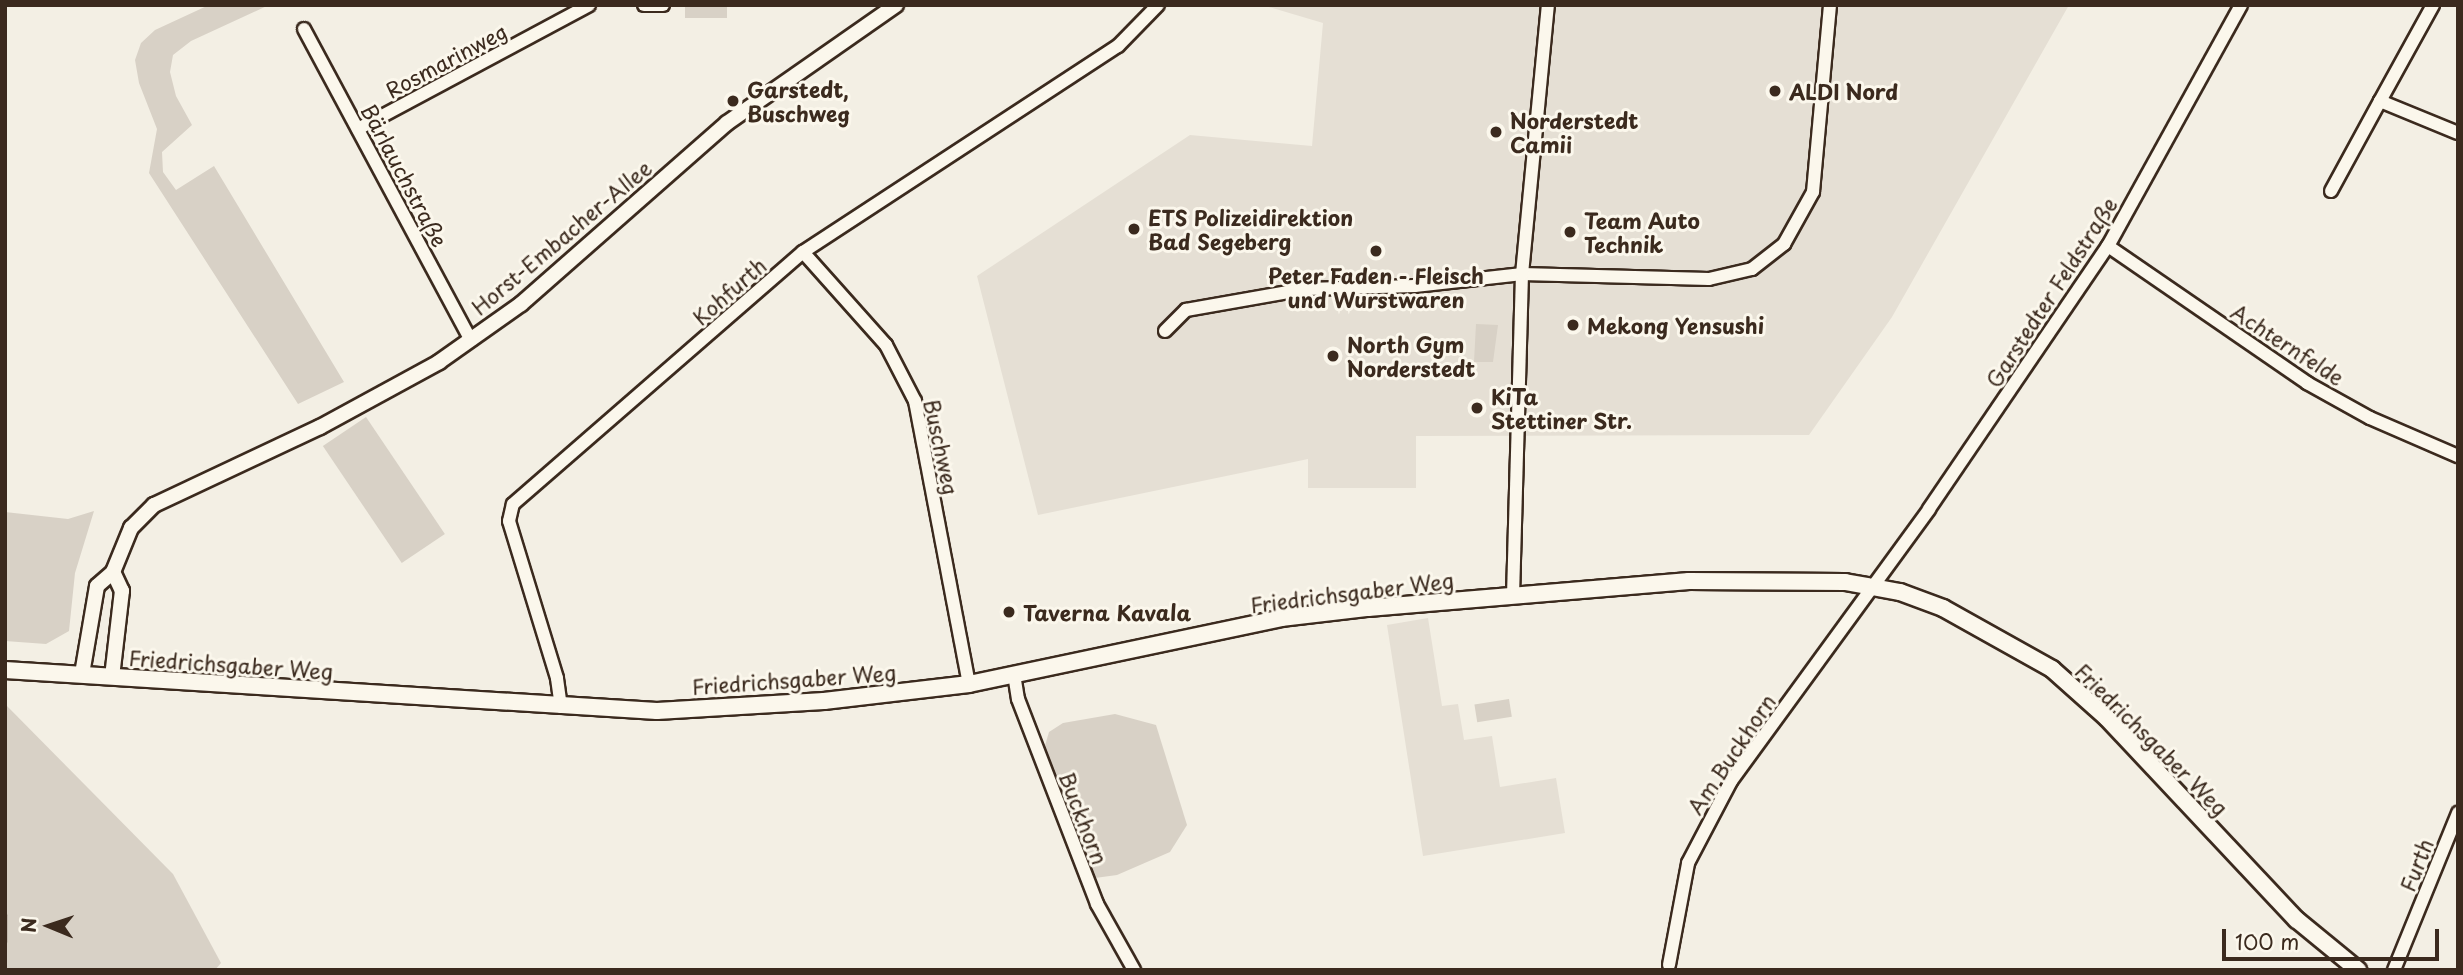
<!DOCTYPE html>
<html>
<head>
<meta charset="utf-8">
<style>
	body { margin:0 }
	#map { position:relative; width:2463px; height:975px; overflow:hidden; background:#f3efe4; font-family:"Playpen Sans",sans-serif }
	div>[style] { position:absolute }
	.built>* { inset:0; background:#e5dfd4 }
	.green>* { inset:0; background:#d8d1c6; transform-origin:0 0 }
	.stream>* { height:4.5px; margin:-2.25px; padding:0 2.25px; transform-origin:2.25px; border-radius:2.25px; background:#afa69a }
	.roads { filter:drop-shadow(2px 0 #3b2a1e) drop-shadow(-2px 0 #3b2a1e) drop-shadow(0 2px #3b2a1e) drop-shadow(0 -2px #3b2a1e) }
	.minor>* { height:12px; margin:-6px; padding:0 6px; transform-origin:6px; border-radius:6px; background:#fbf7ec }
	.tertiary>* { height:14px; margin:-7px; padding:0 7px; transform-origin:7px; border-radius:7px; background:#fbf7ec }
	.secondary>* { height:16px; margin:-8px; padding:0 8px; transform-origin:8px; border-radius:8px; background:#fbf7ec }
	.dots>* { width:19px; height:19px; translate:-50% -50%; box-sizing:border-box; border:4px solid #fbf7ec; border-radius:50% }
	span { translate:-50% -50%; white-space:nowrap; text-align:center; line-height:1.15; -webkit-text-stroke:6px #fbf7ec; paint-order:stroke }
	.street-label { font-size:21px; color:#3b2a1e }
	.poi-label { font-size:21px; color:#3b2a1e; font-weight:700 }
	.left { translate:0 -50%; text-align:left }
	.frame { position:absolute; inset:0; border:7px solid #3b2a1e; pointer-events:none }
	.north { position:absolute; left:14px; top:891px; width:70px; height:70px; -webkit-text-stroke:5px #fbf7ec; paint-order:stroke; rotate:272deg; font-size:19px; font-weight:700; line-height:28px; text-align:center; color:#3b2a1e }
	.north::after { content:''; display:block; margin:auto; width:24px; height:32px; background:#3b2a1e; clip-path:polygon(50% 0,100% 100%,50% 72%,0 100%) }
	.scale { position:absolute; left:2222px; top:929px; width:217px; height:32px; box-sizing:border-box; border:4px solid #3b2a1e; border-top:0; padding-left:9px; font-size:21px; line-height:24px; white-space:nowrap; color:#3b2a1e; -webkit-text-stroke:5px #fbf7ec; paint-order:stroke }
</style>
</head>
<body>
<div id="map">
	<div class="built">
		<div style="clip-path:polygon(1262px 5px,2069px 5px,1892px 317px,1809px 435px,1416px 436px,1416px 488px,1308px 488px,1308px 459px,1038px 515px,977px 276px,1190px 135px,1312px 146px,1323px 23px)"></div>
		<div style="clip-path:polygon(1428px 618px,1442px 706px,1458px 704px,1464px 740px,1492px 736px,1500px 787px,1556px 778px,1565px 833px,1423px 856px,1387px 625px)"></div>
	</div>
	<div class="green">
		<div style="clip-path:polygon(209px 5px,269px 5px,191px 41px,173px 55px,170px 72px,176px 96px,192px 125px,162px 152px,163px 172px,176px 190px,214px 166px,344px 382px,298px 404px,149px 173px,157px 129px,139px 83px,135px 60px,141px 43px,155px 30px)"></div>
		<div style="left:685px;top:5px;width:42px;height:13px"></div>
		<div style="clip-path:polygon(1476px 324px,1498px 325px,1493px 362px,1474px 362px)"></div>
		<div style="left:366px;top:417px;width:141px;height:52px;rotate:56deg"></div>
		<div style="clip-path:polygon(94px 511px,75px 573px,69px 631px,46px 644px,5px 641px,5px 512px,68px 519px)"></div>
		<div style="left:1509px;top:699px;width:18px;height:35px;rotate:81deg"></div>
		<div style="clip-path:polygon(5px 704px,173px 874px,221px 963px,215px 970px,5px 970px)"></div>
		<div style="clip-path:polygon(1115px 714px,1156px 725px,1187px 825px,1170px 852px,1117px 875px,1095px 878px,1044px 749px,1049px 732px,1063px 723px)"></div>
	</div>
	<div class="stream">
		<div style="left:5px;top:915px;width:26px;rotate:90deg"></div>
	</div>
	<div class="roads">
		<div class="minor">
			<div style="left:644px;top:5px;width:19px"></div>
			<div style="left:2433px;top:5px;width:110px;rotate:118.9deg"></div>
			<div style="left:2380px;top:101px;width:84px;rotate:22.3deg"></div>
			<div style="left:304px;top:29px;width:353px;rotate:61.8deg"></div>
			<div style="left:358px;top:129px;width:262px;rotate:-28.2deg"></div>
			<div style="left:2331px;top:191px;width:102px;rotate:-61.4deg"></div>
			<div style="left:2108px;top:246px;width:242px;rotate:34.5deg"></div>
			<div style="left:2307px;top:383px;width:72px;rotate:29.1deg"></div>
			<div style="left:2370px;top:418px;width:96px;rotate:23.4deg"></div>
			<div style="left:803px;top:252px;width:125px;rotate:48.3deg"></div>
			<div style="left:886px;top:345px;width:63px;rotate:62.6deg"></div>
			<div style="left:915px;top:401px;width:288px;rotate:79.2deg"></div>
			<div style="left:1165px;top:331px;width:30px;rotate:-45deg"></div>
			<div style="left:1186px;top:310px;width:121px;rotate:-10deg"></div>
			<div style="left:1305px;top:289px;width:110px;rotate:-1.6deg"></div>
			<div style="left:1415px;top:286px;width:108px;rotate:-6.4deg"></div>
			<div style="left:1522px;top:274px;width:187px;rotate:1.5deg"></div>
			<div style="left:1709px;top:279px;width:44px;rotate:-13.1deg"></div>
			<div style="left:1752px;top:269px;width:41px;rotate:-38deg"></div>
			<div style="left:1784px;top:244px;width:60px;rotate:-60.9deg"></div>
			<div style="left:1813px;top:192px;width:188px;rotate:-84.8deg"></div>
			<div style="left:1513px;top:596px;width:322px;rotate:-88.4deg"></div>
			<div style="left:1522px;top:274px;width:270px;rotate:-84.5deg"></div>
			<div style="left:1014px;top:674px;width:25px;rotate:81deg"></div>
			<div style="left:1018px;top:699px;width:220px;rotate:68.9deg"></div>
			<div style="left:1097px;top:904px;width:76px;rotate:60.7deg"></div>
			<div style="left:561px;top:707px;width:29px;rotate:-98deg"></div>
			<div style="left:557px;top:678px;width:164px;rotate:-107deg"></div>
			<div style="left:509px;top:521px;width:17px;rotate:-77deg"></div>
			<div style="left:513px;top:504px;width:384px;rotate:-41deg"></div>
			<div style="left:803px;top:252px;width:376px;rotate:-33.2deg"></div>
			<div style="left:1118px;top:46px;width:57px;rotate:-45.7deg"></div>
			<div style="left:1669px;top:965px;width:104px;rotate:-79.4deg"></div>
			<div style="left:1688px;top:863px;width:93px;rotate:-62.3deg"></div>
			<div style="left:1731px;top:781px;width:336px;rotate:-53.9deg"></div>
			<div style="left:1929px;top:509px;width:318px;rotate:-55.8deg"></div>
			<div style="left:2108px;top:246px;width:275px;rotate:-61.1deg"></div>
			<div style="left:2394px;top:970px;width:170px;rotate:-67.8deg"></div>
		</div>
		<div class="tertiary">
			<div style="left:82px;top:674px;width:89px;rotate:-80.3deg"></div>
			<div style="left:97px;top:586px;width:21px;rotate:-41deg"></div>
			<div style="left:113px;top:572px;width:48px;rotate:-67.8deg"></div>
			<div style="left:131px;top:528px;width:33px;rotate:-45deg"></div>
			<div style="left:154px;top:505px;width:183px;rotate:-25.2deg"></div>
			<div style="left:320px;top:427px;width:136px;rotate:-28.6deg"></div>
			<div style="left:439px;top:362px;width:100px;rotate:-35.3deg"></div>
			<div style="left:521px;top:304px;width:274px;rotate:-41.3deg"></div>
			<div style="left:727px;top:123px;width:206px;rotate:-34.9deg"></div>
			<div style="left:112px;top:677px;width:87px;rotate:-83.4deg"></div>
			<div style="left:122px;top:591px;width:21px;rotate:-115deg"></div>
		</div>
		<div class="secondary">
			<div style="left:5px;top:670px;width:653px;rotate:3.6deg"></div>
			<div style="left:657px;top:711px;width:167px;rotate:-3.4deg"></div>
			<div style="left:824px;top:701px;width:146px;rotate:-6.7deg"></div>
			<div style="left:969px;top:684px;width:319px;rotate:-11.9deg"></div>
			<div style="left:1281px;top:618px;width:88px;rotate:-6.6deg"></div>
			<div style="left:1368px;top:608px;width:322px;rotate:-4.8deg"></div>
			<div style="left:1689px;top:581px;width:156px;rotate:0.4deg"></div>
			<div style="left:1845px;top:582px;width:56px;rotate:10.3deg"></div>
			<div style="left:1900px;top:592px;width:46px;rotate:20.4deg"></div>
			<div style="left:1943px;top:608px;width:125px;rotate:29.2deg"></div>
			<div style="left:2052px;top:669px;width:74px;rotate:41.7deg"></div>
			<div style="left:2107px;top:718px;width:277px;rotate:46.8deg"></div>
			<div style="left:2297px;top:920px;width:79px;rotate:39.3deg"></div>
		</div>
	</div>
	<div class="dots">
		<div style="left:1775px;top:91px;background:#3b2a1e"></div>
		<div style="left:733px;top:101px;background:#3b2a1e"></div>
		<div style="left:1496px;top:132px;background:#3b2a1e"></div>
		<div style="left:1134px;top:229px;background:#3b2a1e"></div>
		<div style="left:1570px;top:232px;background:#3b2a1e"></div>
		<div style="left:1376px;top:251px;background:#3b2a1e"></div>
		<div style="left:1573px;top:325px;background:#3b2a1e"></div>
		<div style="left:1333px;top:356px;background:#3b2a1e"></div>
		<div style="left:1477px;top:408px;background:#3b2a1e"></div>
		<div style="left:1009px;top:612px;background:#3b2a1e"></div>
	</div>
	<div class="street-label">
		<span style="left:446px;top:60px;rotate:-28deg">Rosmarinweg</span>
		<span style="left:405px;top:175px;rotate:62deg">Bärlauchstraße</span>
		<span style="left:561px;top:237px;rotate:-40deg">Horst-Embacher-Allee</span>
		<span style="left:729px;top:291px;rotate:-41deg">Kohfurth</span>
		<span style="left:2051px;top:292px;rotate:-57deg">Garstedter Feldstraße</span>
		<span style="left:2288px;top:344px;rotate:33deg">Achternfelde</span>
		<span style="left:942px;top:447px;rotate:78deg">Buschweg</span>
		<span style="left:1352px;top:592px;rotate:-7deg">Friedrichsgaber Weg</span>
		<span style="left:231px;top:664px;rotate:4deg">Friedrichsgaber Weg</span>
		<span style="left:794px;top:679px;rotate:-4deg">Friedrichsgaber Weg</span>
		<span style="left:2152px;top:739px;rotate:45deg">Friedrichsgaber Weg</span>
		<span style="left:1731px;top:754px;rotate:-56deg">Am Buckhorn</span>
		<span style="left:1084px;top:818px;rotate:69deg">Buckhorn</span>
		<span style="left:2416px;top:865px;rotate:-68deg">Furth</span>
	</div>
	<div class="poi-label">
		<span class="left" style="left:747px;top:101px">Garstedt,<br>Buschweg</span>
		<span class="left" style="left:1789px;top:91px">ALDI Nord</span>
		<span class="left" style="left:1510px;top:132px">Norderstedt<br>Camii</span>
		<span class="left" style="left:1148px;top:229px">ETS Polizeidirektion<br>Bad Segeberg</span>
		<span class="left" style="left:1584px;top:232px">Team Auto<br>Technik</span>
		<span style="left:1376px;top:287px">Peter Faden - Fleisch<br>und Wurstwaren</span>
		<span class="left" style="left:1587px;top:325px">Mekong Yensushi</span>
		<span class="left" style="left:1347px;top:356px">North Gym<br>Norderstedt</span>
		<span class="left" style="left:1491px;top:408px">KiTa<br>Stettiner Str.</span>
		<span class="left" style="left:1023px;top:612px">Taverna Kavala</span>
	</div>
	<div class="frame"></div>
	<div class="north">N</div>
	<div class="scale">100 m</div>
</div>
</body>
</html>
